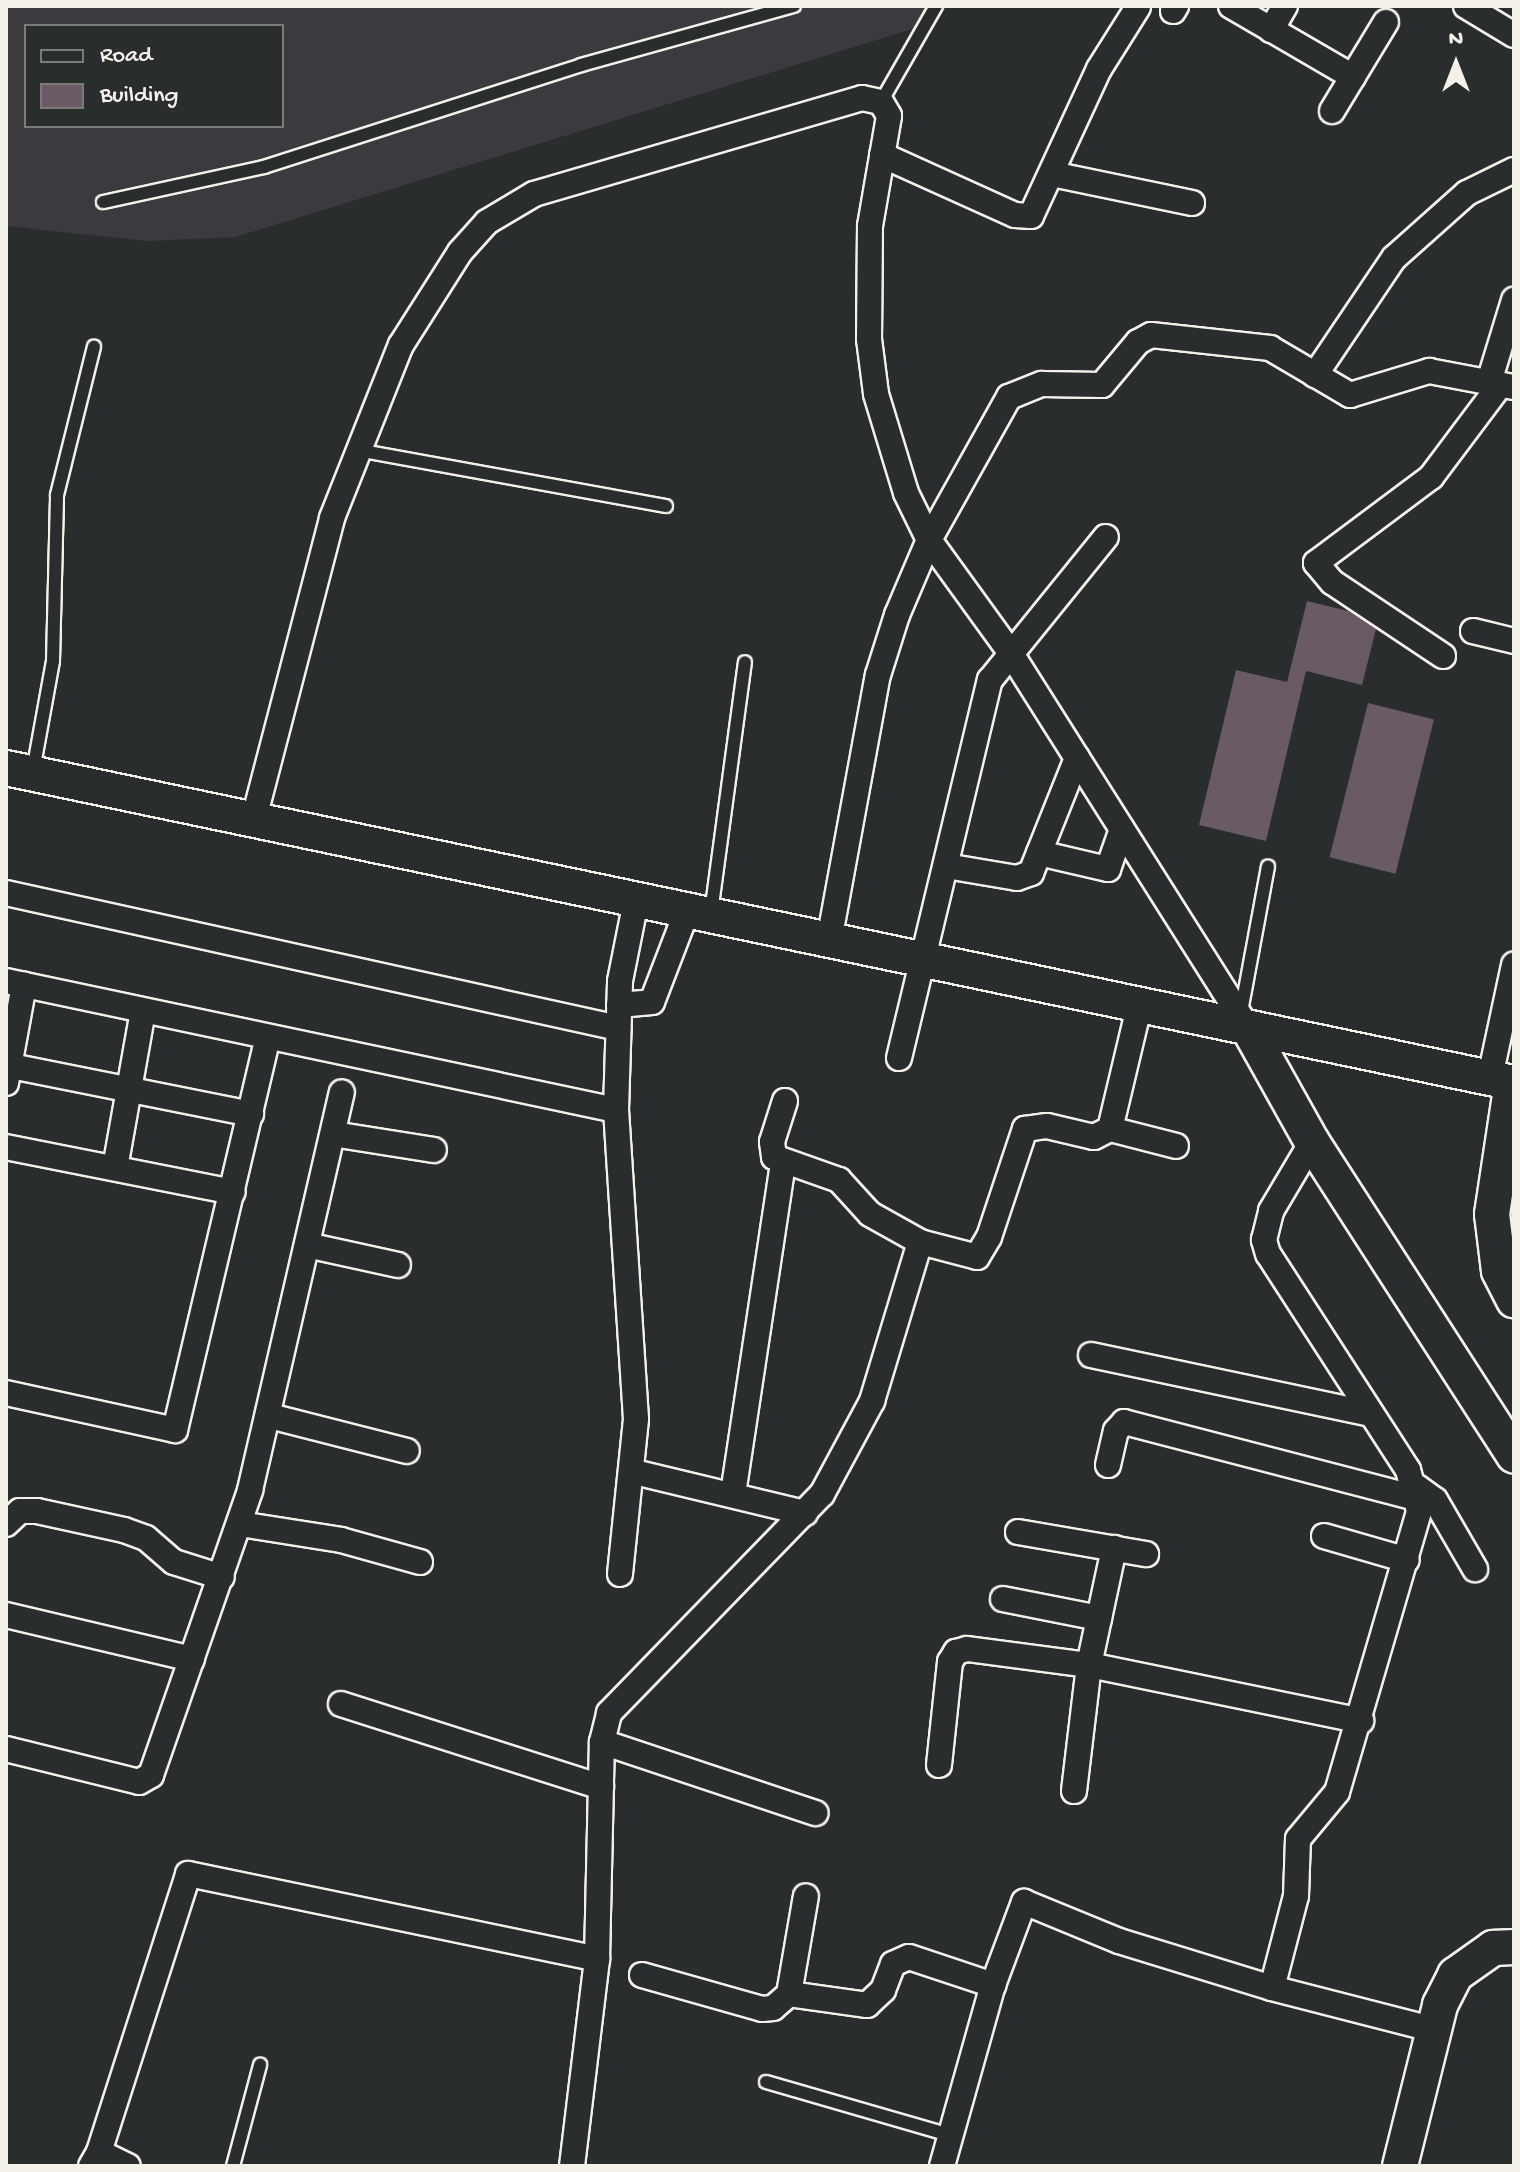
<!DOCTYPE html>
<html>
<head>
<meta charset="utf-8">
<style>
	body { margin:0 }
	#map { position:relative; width:1520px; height:2172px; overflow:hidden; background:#2a2d2e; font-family:"Gochi Hand",sans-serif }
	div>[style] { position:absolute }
	.built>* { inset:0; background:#3d3a3f }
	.building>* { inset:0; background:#6a5a66; transform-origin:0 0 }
	.roads { filter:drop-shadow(2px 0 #f4f1e8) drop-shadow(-2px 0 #f4f1e8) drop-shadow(0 2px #f4f1e8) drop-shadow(0 -2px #f4f1e8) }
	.lane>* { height:12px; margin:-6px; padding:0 6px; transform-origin:6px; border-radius:6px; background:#2a2d2e }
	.street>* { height:24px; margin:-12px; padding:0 12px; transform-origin:12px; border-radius:12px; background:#2a2d2e }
	.secondary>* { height:34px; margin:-17px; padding:0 17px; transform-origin:17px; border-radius:17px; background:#2a2d2e }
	span { translate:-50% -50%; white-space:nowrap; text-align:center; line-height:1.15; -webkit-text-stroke:8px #2a2d2e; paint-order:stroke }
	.frame { position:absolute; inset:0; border:8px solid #f4f1e8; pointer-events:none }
	.legend { position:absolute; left:24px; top:24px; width:260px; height:104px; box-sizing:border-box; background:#2a2d2e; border:2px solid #7b7b78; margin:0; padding:10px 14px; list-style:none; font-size:24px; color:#f4f1e8 }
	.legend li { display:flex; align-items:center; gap:16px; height:40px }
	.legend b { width:40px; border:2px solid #7b7b78 }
	.north { position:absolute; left:1416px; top:24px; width:80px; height:80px; -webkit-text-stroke:6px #2a2d2e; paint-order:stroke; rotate:0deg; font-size:22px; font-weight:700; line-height:32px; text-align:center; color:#f4f1e8 }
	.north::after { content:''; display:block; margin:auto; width:28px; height:36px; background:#f4f1e8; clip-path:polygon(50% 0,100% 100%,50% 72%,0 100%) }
</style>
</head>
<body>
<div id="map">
	<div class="built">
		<div style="clip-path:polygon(evenodd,6px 6px,944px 6px,935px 22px,235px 237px,147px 241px,6px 226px,6px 6px,26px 26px,282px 26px,282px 126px,26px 126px,26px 26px)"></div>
	</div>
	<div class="building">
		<div style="clip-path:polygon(1307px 601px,1348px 611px,1376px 629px,1362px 685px,1306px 671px,1266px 841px,1199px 825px,1236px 670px,1287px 682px)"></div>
		<div style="left:1368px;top:703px;width:68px;height:159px;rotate:14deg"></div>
	</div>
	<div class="roads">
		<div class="lane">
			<div style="left:881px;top:102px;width:111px;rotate:-60.2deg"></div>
			<div style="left:103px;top:202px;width:165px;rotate:-12.3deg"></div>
			<div style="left:264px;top:167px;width:333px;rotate:-17.8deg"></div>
			<div style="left:581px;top:65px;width:221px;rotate:-15.5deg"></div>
			<div style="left:357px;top:450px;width:314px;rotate:10.3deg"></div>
			<div style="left:33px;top:771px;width:112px;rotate:-79.7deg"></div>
			<div style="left:53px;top:661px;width:166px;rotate:-88.6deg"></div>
			<div style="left:57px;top:495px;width:153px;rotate:-76deg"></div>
			<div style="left:711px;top:913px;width:253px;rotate:-82.3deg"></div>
			<div style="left:1241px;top:1012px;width:148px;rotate:-79.5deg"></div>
			<div style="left:766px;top:2082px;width:191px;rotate:16.1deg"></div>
			<div style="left:233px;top:2166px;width:105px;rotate:-75deg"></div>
		</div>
		<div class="street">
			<div style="left:1231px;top:6px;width:141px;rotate:30.2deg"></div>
			<div style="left:1466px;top:6px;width:56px;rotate:31.1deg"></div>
			<div style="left:1173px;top:11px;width:6px;rotate:-59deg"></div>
			<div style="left:1271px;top:30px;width:28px;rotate:-60deg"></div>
			<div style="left:1332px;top:111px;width:104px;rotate:-58.8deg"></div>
			<div style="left:882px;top:155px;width:146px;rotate:24.3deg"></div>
			<div style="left:1015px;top:215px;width:16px;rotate:4deg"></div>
			<div style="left:1031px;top:216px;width:162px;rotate:-65.2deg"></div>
			<div style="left:1099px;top:69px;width:73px;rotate:-57.8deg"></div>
			<div style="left:1052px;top:174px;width:143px;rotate:11.7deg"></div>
			<div style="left:1315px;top:375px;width:141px;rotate:-56deg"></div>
			<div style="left:1394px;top:258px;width:98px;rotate:-41.7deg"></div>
			<div style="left:1467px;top:193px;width:52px;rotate:-26.1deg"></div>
			<div style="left:1489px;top:382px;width:86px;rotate:-73deg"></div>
			<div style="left:1473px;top:631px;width:42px;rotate:13.7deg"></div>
			<div style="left:1443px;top:656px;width:133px;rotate:-146.3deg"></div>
			<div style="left:1332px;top:582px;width:25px;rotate:-130deg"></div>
			<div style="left:1316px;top:563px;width:144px;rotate:-36.8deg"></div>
			<div style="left:1431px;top:477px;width:115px;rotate:-53.1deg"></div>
			<div style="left:253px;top:822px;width:314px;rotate:-75.4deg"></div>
			<div style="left:332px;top:518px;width:186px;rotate:-68.3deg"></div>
			<div style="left:401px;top:345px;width:110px;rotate:-57.6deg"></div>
			<div style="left:460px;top:252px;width:40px;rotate:-48deg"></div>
			<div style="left:487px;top:222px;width:55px;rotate:-30.8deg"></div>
			<div style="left:534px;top:194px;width:342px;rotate:-16.3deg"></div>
			<div style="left:862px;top:98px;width:19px;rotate:12deg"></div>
			<div style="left:881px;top:102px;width:16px;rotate:60deg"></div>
			<div style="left:889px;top:116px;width:112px;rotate:99.8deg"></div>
			<div style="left:870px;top:226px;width:113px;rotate:90.5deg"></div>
			<div style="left:869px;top:339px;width:55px;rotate:82.7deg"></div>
			<div style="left:876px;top:394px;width:103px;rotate:73.1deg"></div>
			<div style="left:906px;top:493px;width:52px;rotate:63.9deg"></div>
			<div style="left:929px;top:540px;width:138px;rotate:54.1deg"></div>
			<div style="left:1010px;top:652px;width:449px;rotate:57.7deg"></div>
			<div style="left:1039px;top:853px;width:71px;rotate:13.1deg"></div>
			<div style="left:1108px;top:869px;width:42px;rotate:-70.7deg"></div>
			<div style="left:946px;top:866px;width:72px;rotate:9.6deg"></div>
			<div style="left:1017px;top:878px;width:15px;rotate:-20deg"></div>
			<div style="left:1031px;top:873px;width:124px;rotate:-68.2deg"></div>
			<div style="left:6px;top:893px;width:627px;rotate:12.44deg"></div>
			<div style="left:829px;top:941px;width:270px;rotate:-79.6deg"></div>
			<div style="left:878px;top:675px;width:63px;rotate:-72.4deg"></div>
			<div style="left:897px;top:615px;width:82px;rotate:-66.9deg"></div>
			<div style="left:929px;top:540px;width:164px;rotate:-60.8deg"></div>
			<div style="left:1009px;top:397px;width:35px;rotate:-22deg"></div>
			<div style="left:1042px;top:384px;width:60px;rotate:1deg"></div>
			<div style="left:1102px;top:385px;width:56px;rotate:-50.1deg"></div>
			<div style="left:1138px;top:342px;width:15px;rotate:-28deg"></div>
			<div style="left:1151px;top:335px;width:120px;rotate:6.2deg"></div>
			<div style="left:1270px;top:348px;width:93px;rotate:30.4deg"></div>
			<div style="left:1350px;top:395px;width:83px;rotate:-16.9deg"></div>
			<div style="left:1429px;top:371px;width:86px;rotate:10.7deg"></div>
			<div style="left:6px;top:981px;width:623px;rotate:11.94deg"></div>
			<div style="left:619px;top:1005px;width:33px;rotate:-5deg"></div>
			<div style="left:652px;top:1002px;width:97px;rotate:-69deg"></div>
			<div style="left:899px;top:1058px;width:389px;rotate:-76.5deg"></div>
			<div style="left:990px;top:680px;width:184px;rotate:-51deg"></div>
			<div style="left:6px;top:1065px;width:250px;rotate:11.3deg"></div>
			<div style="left:1490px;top:1077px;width:115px;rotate:-77.9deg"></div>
			<div style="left:6px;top:1083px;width:100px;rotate:-79.6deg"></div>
			<div style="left:785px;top:1101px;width:43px;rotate:107.6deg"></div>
			<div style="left:772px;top:1142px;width:15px;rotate:82deg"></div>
			<div style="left:774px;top:1157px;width:69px;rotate:19.5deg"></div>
			<div style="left:839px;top:1180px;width:46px;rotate:47.6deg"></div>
			<div style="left:870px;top:1214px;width:57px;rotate:29.2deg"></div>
			<div style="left:920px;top:1242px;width:59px;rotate:14.7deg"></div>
			<div style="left:977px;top:1257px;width:23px;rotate:-59deg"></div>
			<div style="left:989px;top:1237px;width:114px;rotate:-71.6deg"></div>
			<div style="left:1025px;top:1129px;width:22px;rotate:-8deg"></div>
			<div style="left:1047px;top:1126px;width:48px;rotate:13.2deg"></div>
			<div style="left:1094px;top:1137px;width:18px;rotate:-27deg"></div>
			<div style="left:1110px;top:1129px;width:125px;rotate:-76.6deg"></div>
			<div style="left:1110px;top:1129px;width:68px;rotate:14.4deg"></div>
			<div style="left:333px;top:1134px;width:102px;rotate:9deg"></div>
			<div style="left:6px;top:1147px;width:231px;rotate:11.2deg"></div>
			<div style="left:115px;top:1168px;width:159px;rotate:-79.9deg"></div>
			<div style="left:307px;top:1245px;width:93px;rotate:12.4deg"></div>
			<div style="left:1091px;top:1355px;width:285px;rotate:11.9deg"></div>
			<div style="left:6px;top:1393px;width:173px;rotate:12.3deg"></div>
			<div style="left:175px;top:1430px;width:403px;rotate:-76.7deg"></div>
			<div style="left:270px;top:1416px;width:141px;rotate:14.3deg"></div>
			<div style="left:1108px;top:1465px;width:35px;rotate:-77deg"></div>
			<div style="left:1116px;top:1431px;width:12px;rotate:-48deg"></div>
			<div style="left:1124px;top:1422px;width:305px;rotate:14.6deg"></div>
			<div style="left:634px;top:1472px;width:176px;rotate:13.5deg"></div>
			<div style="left:1417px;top:1487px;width:22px;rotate:36deg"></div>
			<div style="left:1435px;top:1500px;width:80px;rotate:59.9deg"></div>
			<div style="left:733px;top:1494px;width:336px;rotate:-81.4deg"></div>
			<div style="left:6px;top:1524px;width:19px;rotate:-43deg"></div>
			<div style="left:20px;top:1511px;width:17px"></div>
			<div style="left:37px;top:1511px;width:89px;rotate:12.3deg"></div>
			<div style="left:124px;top:1530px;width:23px;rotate:20deg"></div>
			<div style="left:146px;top:1538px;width:37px;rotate:41deg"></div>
			<div style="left:174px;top:1562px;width:50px;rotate:17.4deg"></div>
			<div style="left:240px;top:1524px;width:102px;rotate:9deg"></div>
			<div style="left:341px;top:1540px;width:82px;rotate:15.6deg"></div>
			<div style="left:1018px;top:1532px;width:130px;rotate:9.8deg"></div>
			<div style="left:1324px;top:1536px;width:86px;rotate:16.1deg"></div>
			<div style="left:620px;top:1574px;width:156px;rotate:-84.1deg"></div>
			<div style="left:636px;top:1419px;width:310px;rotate:-93.7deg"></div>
			<div style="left:616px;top:1110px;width:129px;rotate:-88.2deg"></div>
			<div style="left:620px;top:981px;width:82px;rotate:-78.7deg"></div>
			<div style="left:1003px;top:1599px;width:98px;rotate:11.2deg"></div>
			<div style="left:6px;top:1615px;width:191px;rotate:13.3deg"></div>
			<div style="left:341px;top:1704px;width:273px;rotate:17.7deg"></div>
			<div style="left:602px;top:1742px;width:225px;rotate:18.4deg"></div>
			<div style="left:6px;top:1749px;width:137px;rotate:13.9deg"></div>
			<div style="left:139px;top:1782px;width:14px;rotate:-30deg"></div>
			<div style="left:151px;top:1775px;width:302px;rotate:-70.8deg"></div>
			<div style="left:250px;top:1490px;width:408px;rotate:-77deg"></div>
			<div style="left:939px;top:1765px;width:104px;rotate:-83.9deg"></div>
			<div style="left:950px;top:1662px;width:12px;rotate:-59deg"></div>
			<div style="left:956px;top:1652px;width:11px;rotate:-15deg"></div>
			<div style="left:967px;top:1649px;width:123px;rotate:7.5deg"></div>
			<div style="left:1089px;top:1665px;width:278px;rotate:11.6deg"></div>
			<div style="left:1074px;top:1791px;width:127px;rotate:-83.2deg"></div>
			<div style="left:1089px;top:1665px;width:120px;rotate:-77.9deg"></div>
			<div style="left:642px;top:1975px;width:125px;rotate:15.8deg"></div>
			<div style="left:762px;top:2009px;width:11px;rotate:-5deg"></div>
			<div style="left:773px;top:2008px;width:21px;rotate:-41deg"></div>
			<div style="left:789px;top:1994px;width:79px;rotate:8deg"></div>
			<div style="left:867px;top:2005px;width:22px;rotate:-43deg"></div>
			<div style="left:883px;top:1990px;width:28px;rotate:-69deg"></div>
			<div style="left:893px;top:1964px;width:17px;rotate:-24deg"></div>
			<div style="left:909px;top:1957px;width:89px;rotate:18.4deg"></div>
			<div style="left:1272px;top:1988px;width:168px;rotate:14.4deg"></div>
			<div style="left:789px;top:1994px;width:99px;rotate:-80.2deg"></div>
			<div style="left:99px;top:2152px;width:292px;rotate:-72.2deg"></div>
			<div style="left:188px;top:1874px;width:418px;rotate:11.7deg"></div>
			<div style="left:91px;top:2166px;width:16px;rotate:-60deg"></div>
			<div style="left:99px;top:2152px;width:32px;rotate:26deg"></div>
			<div style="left:572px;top:2166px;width:209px;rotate:-83.1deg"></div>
			<div style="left:597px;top:1959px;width:217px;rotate:-88.7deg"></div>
			<div style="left:602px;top:1742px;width:30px;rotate:-76deg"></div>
			<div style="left:609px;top:1713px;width:305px;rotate:-45.8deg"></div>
			<div style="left:822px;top:1494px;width:106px;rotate:-61.7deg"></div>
			<div style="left:872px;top:1401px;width:166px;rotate:-73.2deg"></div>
			<div style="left:942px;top:2166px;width:188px;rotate:-74.3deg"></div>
			<div style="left:993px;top:1985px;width:89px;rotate:-69.5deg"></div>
			<div style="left:1024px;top:1902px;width:103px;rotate:22.3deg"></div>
			<div style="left:1119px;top:1941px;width:160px;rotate:17.1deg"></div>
			<div style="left:1272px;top:1988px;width:95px;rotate:-75.4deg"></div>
			<div style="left:1296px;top:1896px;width:57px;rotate:-88deg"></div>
			<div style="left:1298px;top:1839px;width:61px;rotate:-50.3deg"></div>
			<div style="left:1337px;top:1792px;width:293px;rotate:-73.7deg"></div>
			<div style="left:1419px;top:1511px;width:42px;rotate:-105deg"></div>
			<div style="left:1408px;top:1470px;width:257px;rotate:-122.9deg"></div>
			<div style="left:1268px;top:1254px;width:15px;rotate:-106deg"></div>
			<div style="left:1264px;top:1240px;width:30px;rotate:-76deg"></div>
			<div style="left:1271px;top:1211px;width:80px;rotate:-59.3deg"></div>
		</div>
		<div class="secondary">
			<div style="left:6px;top:768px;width:1541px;rotate:11.8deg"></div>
			<div style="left:1250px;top:1031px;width:127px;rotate:60.8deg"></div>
			<div style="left:1312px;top:1142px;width:373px;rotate:57.2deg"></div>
			<div style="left:1512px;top:1082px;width:134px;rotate:98.6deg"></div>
			<div style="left:1492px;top:1214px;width:57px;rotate:83deg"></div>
			<div style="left:1499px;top:1271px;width:33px;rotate:63deg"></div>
			<div style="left:1400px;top:2166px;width:166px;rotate:-76deg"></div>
			<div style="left:1440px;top:2005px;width:34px;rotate:-63deg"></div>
			<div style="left:1455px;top:1975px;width:47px;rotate:-35.4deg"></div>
			<div style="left:1493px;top:1948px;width:21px;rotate:-3deg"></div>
		</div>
	</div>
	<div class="frame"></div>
	<ul class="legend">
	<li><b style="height:10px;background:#2a2d2e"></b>Road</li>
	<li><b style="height:22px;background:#6a5a66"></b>Building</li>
	</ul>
	<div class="north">N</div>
</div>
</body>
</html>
